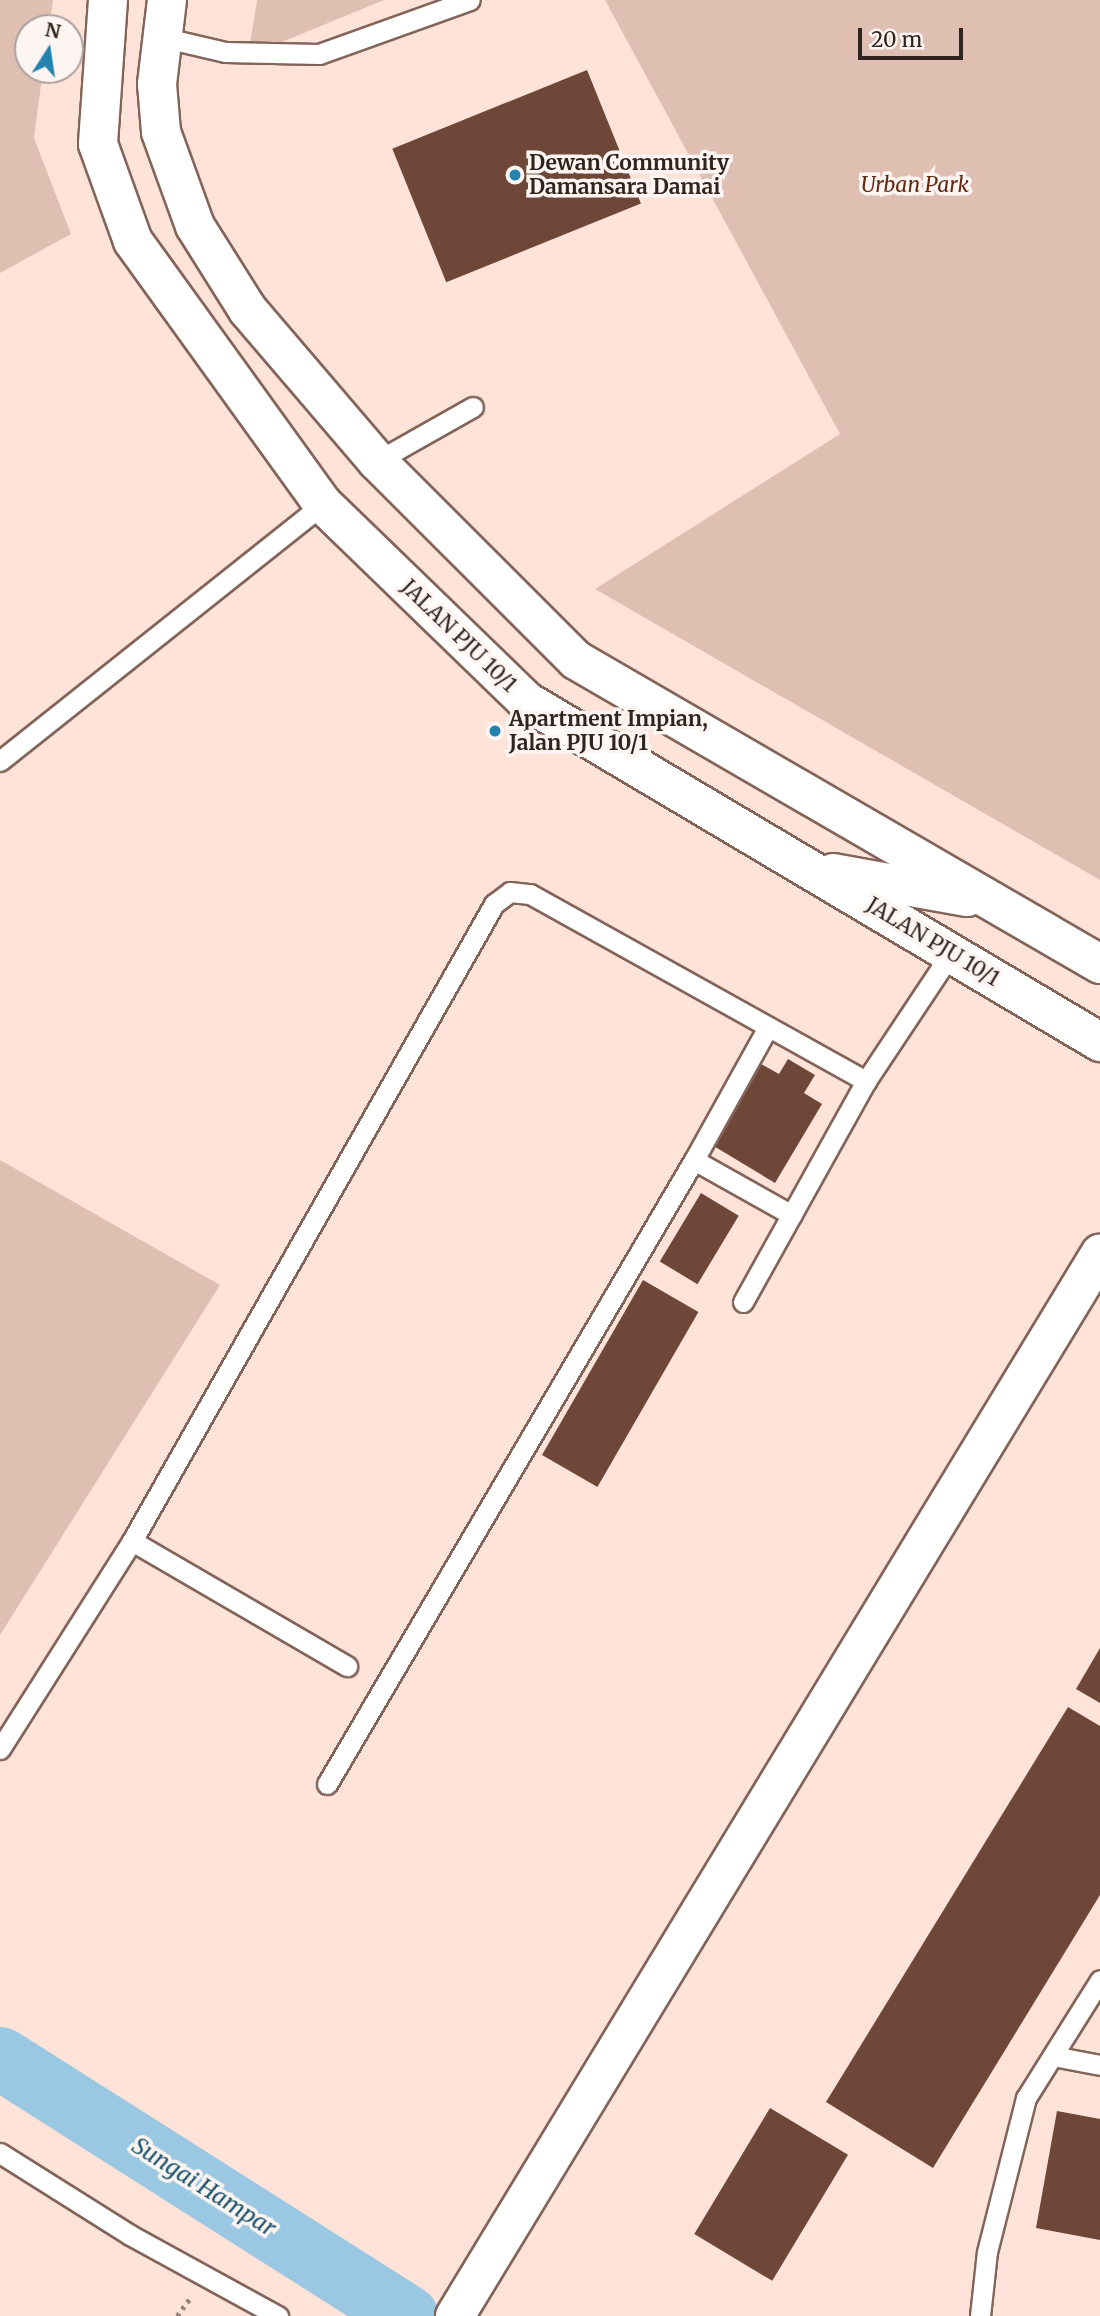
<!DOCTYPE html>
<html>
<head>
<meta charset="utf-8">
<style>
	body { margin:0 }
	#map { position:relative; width:1100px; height:2316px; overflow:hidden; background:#ffe2d8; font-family:Merriweather,serif }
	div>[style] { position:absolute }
	.green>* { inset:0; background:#e0bfb3 }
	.river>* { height:63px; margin:-31.5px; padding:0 31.5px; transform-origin:31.5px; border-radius:31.5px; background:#9ac7e1 }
	.building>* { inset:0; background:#6e4738; transform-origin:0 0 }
	.path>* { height:4.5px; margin-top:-2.25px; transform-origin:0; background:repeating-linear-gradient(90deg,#98837b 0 3.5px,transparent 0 8.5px) }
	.roads { filter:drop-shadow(2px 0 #836459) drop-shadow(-2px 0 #836459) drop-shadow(0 2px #836459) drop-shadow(0 -2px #836459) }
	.lane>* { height:19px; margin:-9.5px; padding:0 9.5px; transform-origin:9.5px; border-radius:9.5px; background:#fff }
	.street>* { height:38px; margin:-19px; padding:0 19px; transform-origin:19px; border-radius:19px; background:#fff }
	.secondary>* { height:38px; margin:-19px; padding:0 19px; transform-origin:19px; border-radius:19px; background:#fff }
	.dots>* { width:19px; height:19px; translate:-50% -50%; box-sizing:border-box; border:4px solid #fcf5f2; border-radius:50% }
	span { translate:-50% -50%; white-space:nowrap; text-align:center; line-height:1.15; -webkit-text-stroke:7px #fcf5f2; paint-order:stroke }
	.poi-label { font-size:21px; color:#31241f; font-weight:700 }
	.left { translate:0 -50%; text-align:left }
	.park-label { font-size:21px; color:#632a13; font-style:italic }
	.street-label { font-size:21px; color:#31241f }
	.water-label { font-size:23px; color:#1b536d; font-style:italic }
	.north { position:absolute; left:14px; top:14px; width:70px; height:70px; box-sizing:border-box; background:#fcf5f2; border:2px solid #aba19e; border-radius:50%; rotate:12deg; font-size:19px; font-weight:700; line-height:28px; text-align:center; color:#31241f }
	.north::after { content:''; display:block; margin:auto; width:24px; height:32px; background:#2183ae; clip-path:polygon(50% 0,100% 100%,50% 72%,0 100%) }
	.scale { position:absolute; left:858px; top:28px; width:105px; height:32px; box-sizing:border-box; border:4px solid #31241f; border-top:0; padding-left:9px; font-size:21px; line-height:24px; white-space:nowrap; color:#31241f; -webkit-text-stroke:5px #fcf5f2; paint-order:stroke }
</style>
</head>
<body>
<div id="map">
	<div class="green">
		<div style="clip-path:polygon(0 0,53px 0,49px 28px,28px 28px,28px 70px,43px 70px,34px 138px,71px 234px,0 273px)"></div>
		<div style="clip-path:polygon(257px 0,384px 0,248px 56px)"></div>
		<div style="clip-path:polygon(605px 0,1100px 0,1100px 880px,595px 589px,840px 434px)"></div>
		<div style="clip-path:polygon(0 1160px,220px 1285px,0 1635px)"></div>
	</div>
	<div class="river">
		<div style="left:0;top:2058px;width:482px;rotate:32.4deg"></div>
	</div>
	<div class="building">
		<div style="left:587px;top:70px;width:144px;height:210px;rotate:68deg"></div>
		<div style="clip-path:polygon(788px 1059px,815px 1075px,804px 1093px,822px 1104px,775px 1183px,712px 1145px,761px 1064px,779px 1074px)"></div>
		<div style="left:701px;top:1193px;width:44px;height:80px;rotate:31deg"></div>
		<div style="left:643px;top:1280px;width:64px;height:202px;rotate:30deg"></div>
		<div style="clip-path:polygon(1100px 1648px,1100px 1703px,1076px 1689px)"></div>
		<div style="clip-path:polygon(1068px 1707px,1100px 1726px,1100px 1895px,933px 2168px,826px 2102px)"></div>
		<div style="left:770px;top:2108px;width:91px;height:147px;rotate:31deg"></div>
		<div style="clip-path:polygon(1057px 2111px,1100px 2119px,1100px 2240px,1036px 2228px)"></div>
	</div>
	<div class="path">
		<div style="left:177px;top:2316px;width:24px;rotate:-54deg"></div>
	</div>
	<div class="roads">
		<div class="lane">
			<div style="left:161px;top:37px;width:66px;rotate:13.2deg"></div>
			<div style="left:225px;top:52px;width:94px;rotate:1.2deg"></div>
			<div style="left:319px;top:54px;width:160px;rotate:-19.7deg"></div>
			<div style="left:377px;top:461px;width:110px;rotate:-29.4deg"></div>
			<div style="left:0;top:761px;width:413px;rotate:-38.5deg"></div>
			<div style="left:694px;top:1160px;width:152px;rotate:-60.9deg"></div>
			<div style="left:743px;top:1302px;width:253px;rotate:-60.9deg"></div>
			<div style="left:132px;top:1541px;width:249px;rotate:30.2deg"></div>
			<div style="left:0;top:1749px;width:246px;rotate:-57.6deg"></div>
			<div style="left:132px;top:1541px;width:733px;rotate:-60.39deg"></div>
			<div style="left:494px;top:904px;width:20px;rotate:-37deg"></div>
			<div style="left:510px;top:892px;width:20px;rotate:6deg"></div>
			<div style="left:530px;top:894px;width:385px;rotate:29.1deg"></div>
			<div style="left:866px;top:1081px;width:154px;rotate:-56.4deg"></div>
			<div style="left:327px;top:1784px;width:724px;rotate:-59.54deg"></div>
			<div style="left:694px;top:1160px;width:112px;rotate:29.3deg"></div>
			<div style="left:1053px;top:2056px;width:48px;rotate:10.8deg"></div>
			<div style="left:0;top:2153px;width:154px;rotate:32.2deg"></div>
			<div style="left:130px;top:2235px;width:169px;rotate:28.7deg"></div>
			<div style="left:980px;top:2316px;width:64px;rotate:-83.8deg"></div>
			<div style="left:987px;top:2252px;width:159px;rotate:-75.8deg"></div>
			<div style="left:1026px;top:2098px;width:139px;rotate:-57.9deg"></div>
		</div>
		<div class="street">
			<div style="left:455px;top:2316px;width:1243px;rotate:-58.73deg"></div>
		</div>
		<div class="secondary">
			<div style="left:108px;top:0;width:144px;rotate:94deg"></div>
			<div style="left:98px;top:144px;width:103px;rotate:70.2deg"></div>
			<div style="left:133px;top:241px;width:324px;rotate:54.2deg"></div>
			<div style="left:323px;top:504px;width:283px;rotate:44.1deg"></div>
			<div style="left:526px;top:701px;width:668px;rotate:30.71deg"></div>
			<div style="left:167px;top:0;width:85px;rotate:96.8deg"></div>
			<div style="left:157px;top:84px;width:48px;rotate:85.2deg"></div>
			<div style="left:161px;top:132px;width:100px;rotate:70.1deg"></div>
			<div style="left:195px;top:226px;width:99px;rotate:57.8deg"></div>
			<div style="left:248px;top:310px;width:199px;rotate:49.5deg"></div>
			<div style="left:377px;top:461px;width:281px;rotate:45deg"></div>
			<div style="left:576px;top:660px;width:606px;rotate:30.12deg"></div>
			<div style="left:833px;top:873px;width:136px;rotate:10.2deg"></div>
		</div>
	</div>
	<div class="dots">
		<div style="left:515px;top:175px;background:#2183ae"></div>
		<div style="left:495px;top:731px;background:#2183ae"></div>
	</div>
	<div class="poi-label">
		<span class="left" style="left:529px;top:175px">Dewan Community<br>Damansara Damai</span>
		<span class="left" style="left:509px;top:731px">Apartment Impian,<br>Jalan PJU 10/1</span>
	</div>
	<div class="park-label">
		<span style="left:915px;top:185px">Urban Park</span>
	</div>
	<div class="street-label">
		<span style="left:459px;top:636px;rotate:44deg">JALAN PJU 10/1</span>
		<span style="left:933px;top:942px;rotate:31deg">JALAN PJU 10/1</span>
	</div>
	<div class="water-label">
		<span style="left:204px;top:2187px;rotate:32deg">Sungai Hampar</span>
	</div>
	<div class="north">N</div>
	<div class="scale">20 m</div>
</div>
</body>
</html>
